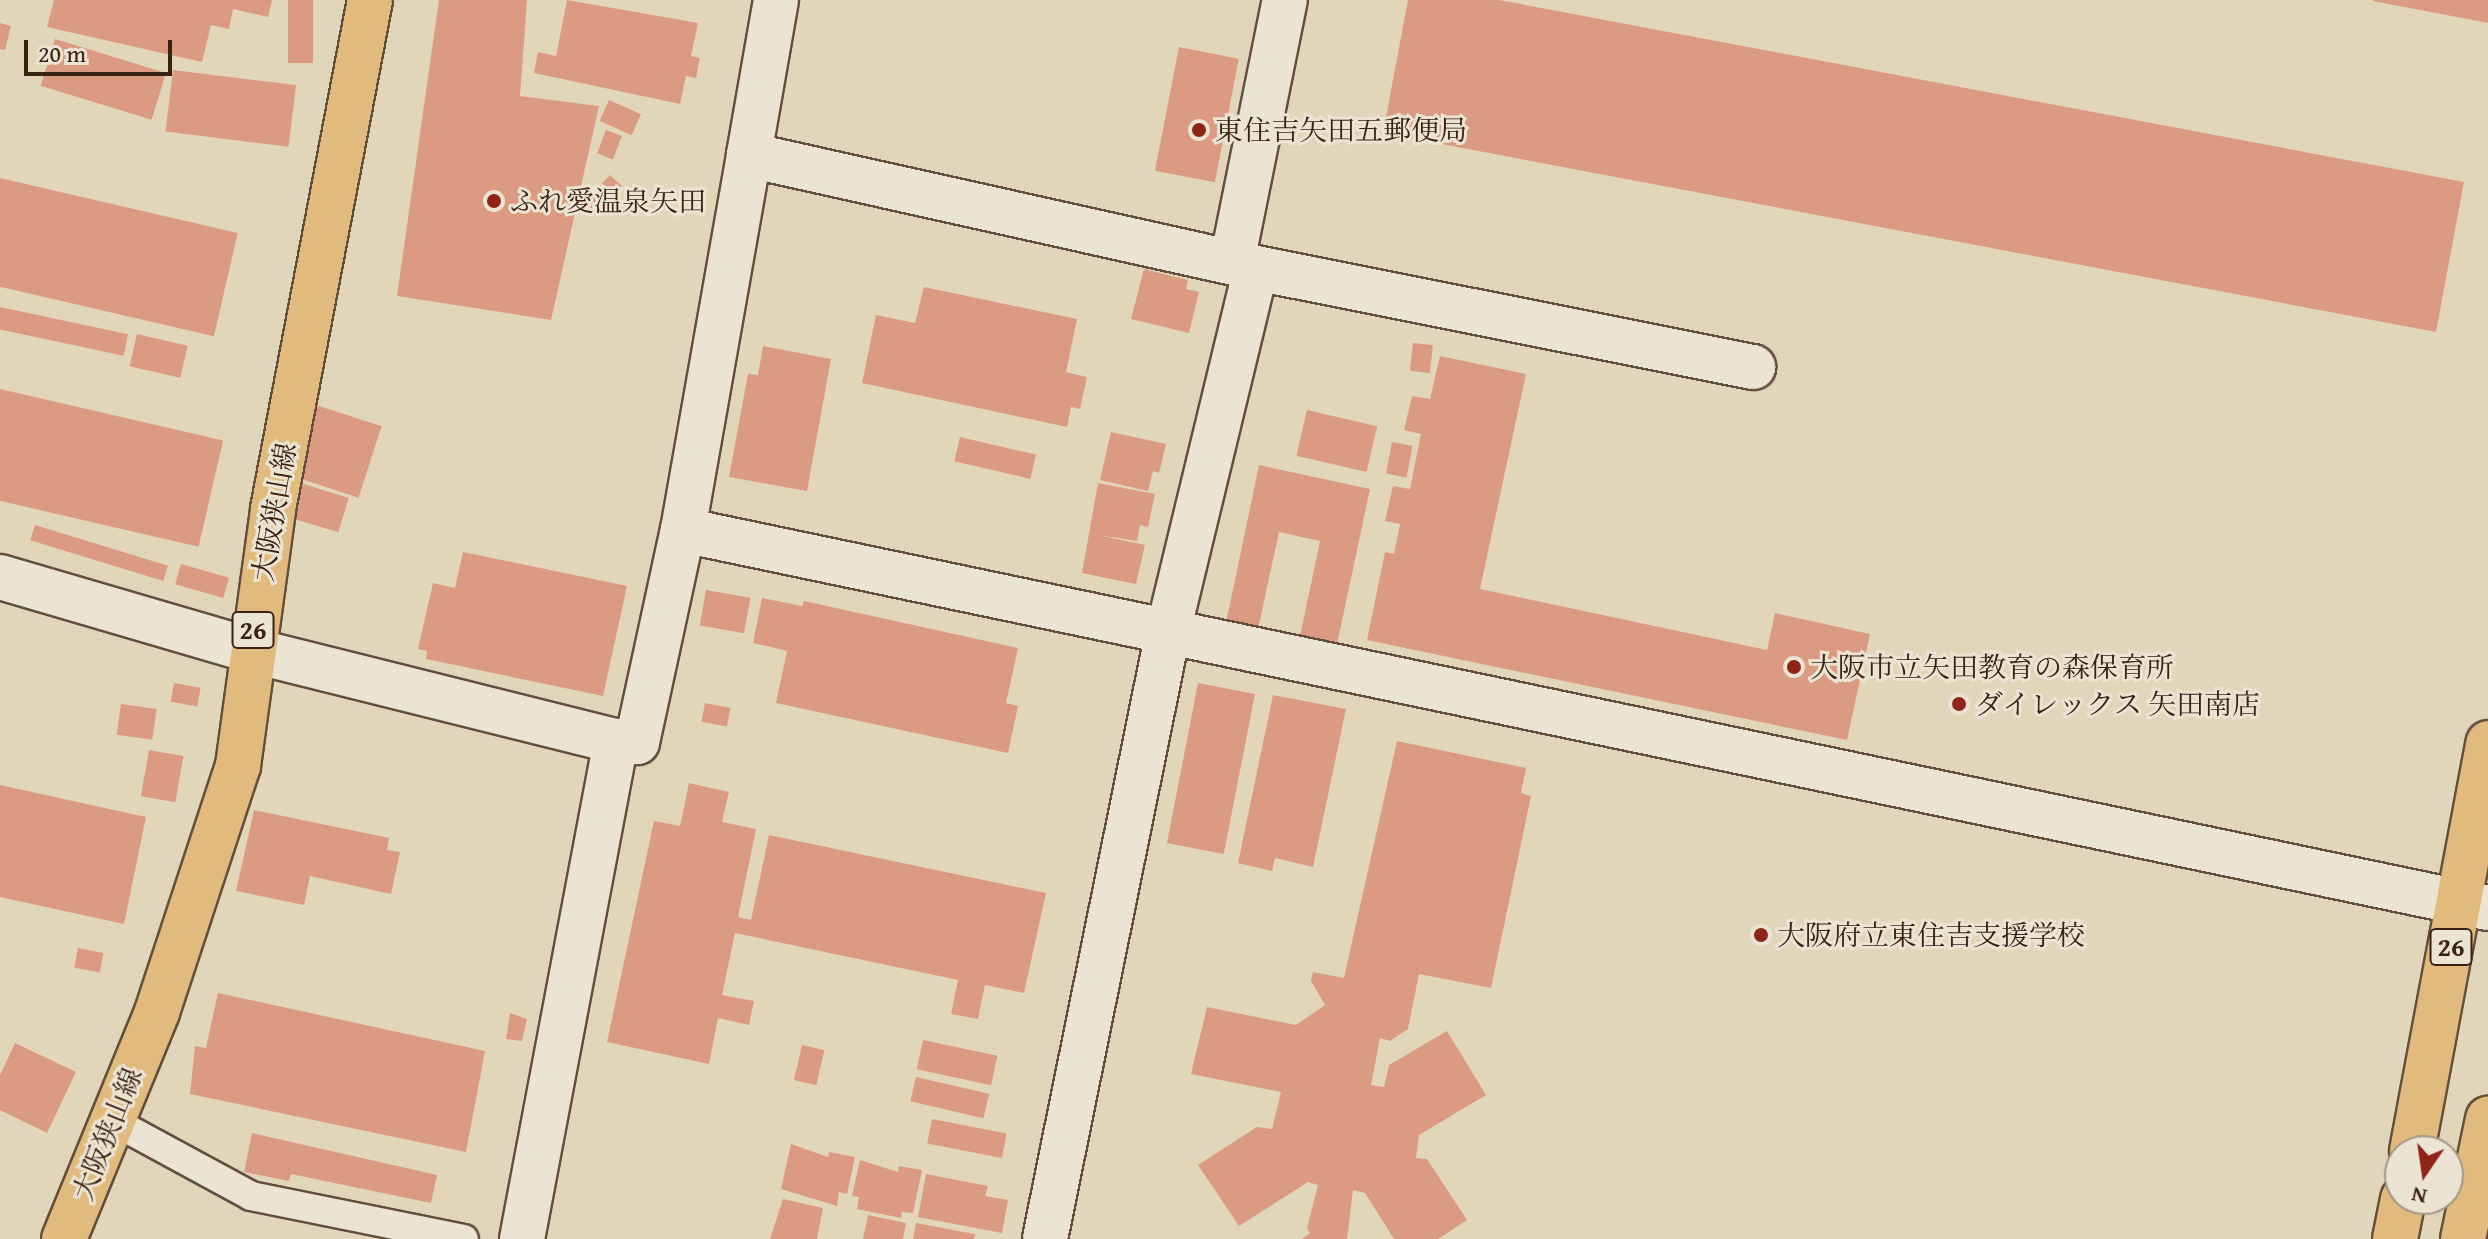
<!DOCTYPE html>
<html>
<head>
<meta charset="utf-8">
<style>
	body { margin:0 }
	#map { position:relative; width:2488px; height:1239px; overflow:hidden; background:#e2d6ba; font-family:"Gentium Book Plus","Noto Serif JP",serif }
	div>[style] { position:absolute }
	.building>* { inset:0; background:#db9b83; transform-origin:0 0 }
	.roads { filter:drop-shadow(2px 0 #634e3e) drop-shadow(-2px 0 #634e3e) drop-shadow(0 2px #634e3e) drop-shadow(0 -2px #634e3e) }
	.service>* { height:28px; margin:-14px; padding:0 14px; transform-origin:14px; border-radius:14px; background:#ece4d2 }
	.minor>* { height:44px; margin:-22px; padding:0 22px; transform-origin:22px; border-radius:22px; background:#ece4d2 }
	.primary>* { height:44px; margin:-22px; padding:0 22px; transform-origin:22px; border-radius:22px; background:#e1bb7d }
	.dots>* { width:22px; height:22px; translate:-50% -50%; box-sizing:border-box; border:4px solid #ece4d2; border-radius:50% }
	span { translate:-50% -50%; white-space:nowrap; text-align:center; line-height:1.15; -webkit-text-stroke:6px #ece4d2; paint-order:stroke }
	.shield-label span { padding:2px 6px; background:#ece4d2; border:2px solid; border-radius:6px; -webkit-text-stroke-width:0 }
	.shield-label { font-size:26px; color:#392114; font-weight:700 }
	.poi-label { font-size:28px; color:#392114 }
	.left { translate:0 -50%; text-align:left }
	.street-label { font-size:28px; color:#392114 }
	.north { position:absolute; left:2384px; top:1135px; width:80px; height:80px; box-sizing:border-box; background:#ece4d2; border:2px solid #a49686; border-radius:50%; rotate:193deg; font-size:22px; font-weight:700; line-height:32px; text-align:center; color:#392114 }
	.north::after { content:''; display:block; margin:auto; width:28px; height:36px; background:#8f2418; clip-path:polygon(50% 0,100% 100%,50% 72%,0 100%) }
	.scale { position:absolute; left:24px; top:40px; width:148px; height:36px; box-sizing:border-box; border:4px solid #392114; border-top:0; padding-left:10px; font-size:24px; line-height:28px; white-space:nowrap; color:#392114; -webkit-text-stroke:6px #ece4d2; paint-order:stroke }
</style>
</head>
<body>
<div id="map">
	<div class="building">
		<div style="clip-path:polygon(54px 0,272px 0,268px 17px,233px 9px,229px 29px,211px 25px,202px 62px,47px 27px)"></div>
		<div style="left:288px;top:0;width:25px;height:63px"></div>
		<div style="clip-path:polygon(439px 0,527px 0,520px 96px,599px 106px,551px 320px,397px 296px)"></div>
		<div style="clip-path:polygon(567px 0,698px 23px,691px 56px,700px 58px,696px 78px,686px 76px,680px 104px,534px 73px,538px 52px,556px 56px)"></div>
		<div style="clip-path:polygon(1408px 0,1499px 0,2464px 182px,2436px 332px,1383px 133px)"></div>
		<div style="clip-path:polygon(2373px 0,2488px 0,2488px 23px,2373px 1px)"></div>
		<div style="clip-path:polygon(0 23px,11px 26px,5px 50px,0 49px)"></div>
		<div style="left:55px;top:39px;width:116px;height:49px;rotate:17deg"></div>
		<div style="left:1179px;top:47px;width:61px;height:126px;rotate:11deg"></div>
		<div style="left:173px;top:70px;width:124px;height:62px;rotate:7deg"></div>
		<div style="left:609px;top:100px;width:35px;height:23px;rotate:24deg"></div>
		<div style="left:606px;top:130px;width:17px;height:25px;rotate:21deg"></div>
		<div style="left:610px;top:175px;width:16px;height:40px;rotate:43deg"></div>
		<div style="left:0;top:178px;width:244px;height:106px;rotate:13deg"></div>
		<div style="clip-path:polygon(1144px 269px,1188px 280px,1186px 289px,1199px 292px,1189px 333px,1131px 319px)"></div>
		<div style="clip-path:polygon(924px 287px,1077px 319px,1066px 372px,1087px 377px,1080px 409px,1071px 407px,1067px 427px,862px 383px,876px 315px,915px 323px)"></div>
		<div style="left:0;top:307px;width:131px;height:22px;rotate:12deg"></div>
		<div style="left:137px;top:334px;width:52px;height:33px;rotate:13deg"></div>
		<div style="left:1413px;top:343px;width:20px;height:28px;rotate:6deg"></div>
		<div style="clip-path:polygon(763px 346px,831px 359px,807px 491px,729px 477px,748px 374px,758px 375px)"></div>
		<div style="clip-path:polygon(1440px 356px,1526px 374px,1480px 589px,1767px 650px,1775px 613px,1870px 634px,1847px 740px,1367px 640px,1385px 552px,1394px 554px,1400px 524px,1385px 521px,1393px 486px,1410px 489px,1421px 434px,1404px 430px,1412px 396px,1430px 399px)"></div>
		<div style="left:0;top:389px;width:229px;height:109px;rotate:13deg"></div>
		<div style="left:316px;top:405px;width:69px;height:75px;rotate:18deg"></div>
		<div style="left:1307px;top:410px;width:72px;height:47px;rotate:13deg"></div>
		<div style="clip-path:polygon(1111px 432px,1166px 444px,1159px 473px,1153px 471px,1148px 491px,1100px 480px)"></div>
		<div style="left:960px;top:437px;width:78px;height:25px;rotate:13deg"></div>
		<div style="left:1392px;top:442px;width:21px;height:32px;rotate:11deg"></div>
		<div style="clip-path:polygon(1259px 465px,1370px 489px,1336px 649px,1299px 641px,1320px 541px,1279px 532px,1258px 629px,1226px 623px)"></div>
		<div style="left:300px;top:483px;width:51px;height:36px;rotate:17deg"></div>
		<div style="clip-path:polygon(1098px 483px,1155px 494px,1148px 527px,1140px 525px,1137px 541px,1098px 535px,1145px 545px,1136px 584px,1082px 573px)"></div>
		<div style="left:35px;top:525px;width:139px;height:16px;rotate:17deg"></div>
		<div style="clip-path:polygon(463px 552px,627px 586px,603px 696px,426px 659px,427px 651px,418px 649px,433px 583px,455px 588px)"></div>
		<div style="left:181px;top:564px;width:50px;height:21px;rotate:16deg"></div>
		<div style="left:706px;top:590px;width:45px;height:36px;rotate:10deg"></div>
		<div style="clip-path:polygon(762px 598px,802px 606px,804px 601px,1018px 648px,1006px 703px,1018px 706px,1008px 753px,776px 703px,787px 651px,753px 643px)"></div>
		<div style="left:174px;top:683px;width:27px;height:19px;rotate:10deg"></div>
		<div style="left:1198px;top:683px;width:58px;height:163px;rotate:11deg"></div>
		<div style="clip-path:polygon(1273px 695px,1346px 709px,1313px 867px,1275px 858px,1272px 871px,1238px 863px)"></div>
		<div style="left:705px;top:703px;width:26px;height:19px;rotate:11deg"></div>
		<div style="left:121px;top:704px;width:36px;height:31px;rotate:8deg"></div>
		<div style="clip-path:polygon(1397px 741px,1526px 768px,1521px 793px,1531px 796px,1491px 988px,1419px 974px,1408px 1029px,1390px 1041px,1380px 1038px,1371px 1085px,1384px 1087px,1389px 1065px,1447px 1031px,1486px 1095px,1419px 1135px,1416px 1158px,1427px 1159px,1467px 1220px,1438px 1239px,1394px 1239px,1365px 1193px,1353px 1190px,1347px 1239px,1302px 1239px,1310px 1233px,1307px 1228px,1318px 1185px,1308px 1182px,1239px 1226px,1198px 1165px,1257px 1127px,1272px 1129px,1281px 1092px,1191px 1074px,1207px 1007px,1296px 1025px,1325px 1005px,1311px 981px,1313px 972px,1344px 978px)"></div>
		<div style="left:149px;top:750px;width:35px;height:47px;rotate:10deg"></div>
		<div style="clip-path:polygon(689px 783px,729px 792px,722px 822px,756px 829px,738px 917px,751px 920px,769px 835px,1046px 893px,1024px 993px,985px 985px,978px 1019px,951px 1014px,958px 980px,735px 933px,722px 995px,754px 1001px,749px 1025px,718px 1018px,709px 1064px,607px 1042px,654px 821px,680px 826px)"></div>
		<div style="clip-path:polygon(0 785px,146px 817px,124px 924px,0 897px)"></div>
		<div style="clip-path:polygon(254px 810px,389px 838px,387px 850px,400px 852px,391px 894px,310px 876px,304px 905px,236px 891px)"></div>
		<div style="left:78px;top:948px;width:26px;height:20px;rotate:11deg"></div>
		<div style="clip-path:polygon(218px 993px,485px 1051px,466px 1152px,190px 1094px,195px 1046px,206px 1048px)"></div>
		<div style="clip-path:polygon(510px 1013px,527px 1019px,522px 1041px,506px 1039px)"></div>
		<div style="left:923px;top:1040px;width:76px;height:30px;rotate:12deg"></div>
		<div style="clip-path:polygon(15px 1043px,76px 1072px,47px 1133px,0 1110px,0 1075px)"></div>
		<div style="left:802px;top:1045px;width:23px;height:36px;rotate:13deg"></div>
		<div style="left:916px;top:1077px;width:75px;height:25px;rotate:13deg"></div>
		<div style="left:932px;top:1119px;width:76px;height:25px;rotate:11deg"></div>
		<div style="clip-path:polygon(252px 1133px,437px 1175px,431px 1203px,291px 1174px,289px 1181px,244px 1172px)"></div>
		<div style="clip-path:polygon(791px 1144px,828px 1157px,829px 1152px,855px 1157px,847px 1194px,839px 1192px,837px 1206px,781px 1189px)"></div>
		<div style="clip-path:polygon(860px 1160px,898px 1172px,899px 1166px,922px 1170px,913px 1213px,902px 1212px,901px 1218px,857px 1209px,859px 1197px,852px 1196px)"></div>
		<div style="clip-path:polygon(926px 1174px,988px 1186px,985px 1196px,1008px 1200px,1002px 1233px,918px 1217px)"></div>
		<div style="clip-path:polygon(783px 1199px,823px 1208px,817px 1239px,770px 1239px)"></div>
		<div style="clip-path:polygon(868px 1215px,906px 1223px,903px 1239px,863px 1239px)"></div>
		<div style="clip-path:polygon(916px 1223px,975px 1234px,974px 1239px,913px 1239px)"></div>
	</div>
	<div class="roads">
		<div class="service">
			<div style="left:113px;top:1121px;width:157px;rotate:28.5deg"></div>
			<div style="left:251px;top:1196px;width:217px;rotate:11.4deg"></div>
		</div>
		<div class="minor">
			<div style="left:776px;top:0;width:157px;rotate:99.9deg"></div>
			<div style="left:749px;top:155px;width:519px;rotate:12.56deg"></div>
			<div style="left:1256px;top:268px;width:374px;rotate:103.6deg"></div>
			<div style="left:1168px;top:632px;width:619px;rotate:101.46deg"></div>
			<div style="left:1232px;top:262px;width:267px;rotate:-78.6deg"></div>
			<div style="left:1256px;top:268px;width:507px;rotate:11.27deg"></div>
			<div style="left:683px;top:530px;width:1844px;rotate:11.83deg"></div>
			<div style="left:0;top:577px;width:260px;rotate:16.3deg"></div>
			<div style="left:250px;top:650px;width:377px;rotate:14deg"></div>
			<div style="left:522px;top:1239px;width:507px;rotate:-79.31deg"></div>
			<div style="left:616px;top:741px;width:21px;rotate:3deg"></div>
			<div style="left:637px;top:742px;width:217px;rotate:-77.8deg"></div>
			<div style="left:683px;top:530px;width:381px;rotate:-80deg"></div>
		</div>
		<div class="primary">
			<div style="left:2412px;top:1151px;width:415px;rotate:-79.4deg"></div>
			<div style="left:64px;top:1239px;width:245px;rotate:-67.7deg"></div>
			<div style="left:157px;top:1012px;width:259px;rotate:-71.8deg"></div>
			<div style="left:238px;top:766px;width:259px;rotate:-82.2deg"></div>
			<div style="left:273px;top:509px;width:518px;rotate:-79.21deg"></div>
			<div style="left:2395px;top:1239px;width:41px;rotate:-78.7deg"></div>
			<div style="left:2463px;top:1239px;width:123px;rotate:-78.2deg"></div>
		</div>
	</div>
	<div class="dots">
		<div style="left:1199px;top:130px;background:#8f2418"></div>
		<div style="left:494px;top:201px;background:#8f2418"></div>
		<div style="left:1794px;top:667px;background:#8f2418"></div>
		<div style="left:1959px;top:704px;background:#8f2418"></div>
		<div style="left:1761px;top:935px;background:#8f2418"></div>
	</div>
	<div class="shield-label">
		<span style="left:253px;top:630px">26</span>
		<span style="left:2451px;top:947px">26</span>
	</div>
	<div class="poi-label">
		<span class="left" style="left:1215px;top:130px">東住吉矢田五郵便局</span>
		<span class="left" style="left:510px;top:201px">ふれ愛温泉矢田</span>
		<span class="left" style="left:1810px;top:667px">大阪市立矢田教育の森保育所</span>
		<span class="left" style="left:1975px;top:704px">ダイレックス 矢田南店</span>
		<span class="left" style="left:1777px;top:935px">大阪府立東住吉支援学校</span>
	</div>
	<div class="street-label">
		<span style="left:274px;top:512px;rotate:-80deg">大阪狭山線</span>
		<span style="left:107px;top:1134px;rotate:-68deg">大阪狭山線</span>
	</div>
	<div class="north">N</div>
	<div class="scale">20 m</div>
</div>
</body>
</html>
